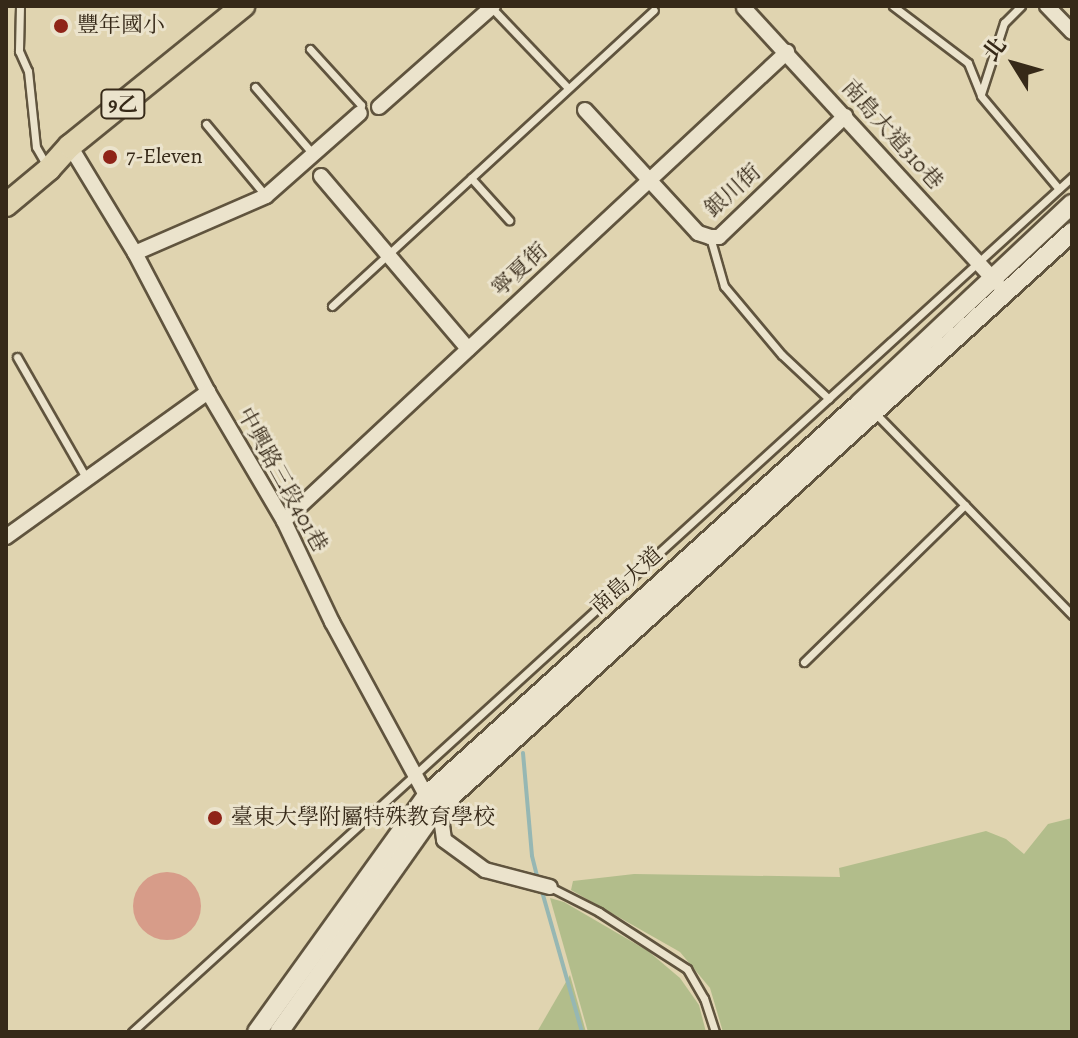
<!DOCTYPE html>
<html>
<head>
<meta charset="utf-8">
<style>
	body { margin:0 }
	#map { position:relative; width:1078px; height:1038px; overflow:hidden; background:#e0d4b0; font-family:Alegreya,"Noto Serif TC",serif }
	div>[style] { position:absolute }
	.green>* { inset:0; background:#b2bd8b }
	.stream>* { height:4px; margin:-2px; padding:0 2px; transform-origin:2px; border-radius:2px; background:#96b7b3 }
	.building>* { inset:0; background:#d79c89 }
	.round { border-radius:50% }
	.roads { filter:drop-shadow(2px 0 #60543e) drop-shadow(-2px 0 #60543e) drop-shadow(0 2px #60543e) drop-shadow(0 -2px #60543e) }
	.lane>* { height:7px; margin:-3.5px; padding:0 3.5px; transform-origin:3.5px; border-radius:3.5px; background:#ebe3cc }
	.street>* { height:14px; margin:-7px; padding:0 7px; transform-origin:7px; border-radius:7px; background:#ebe3cc }
	.secondary>* { height:18px; margin:-9px; padding:0 9px; transform-origin:9px; border-radius:9px; background:#ebe3cc }
	.primary>* { height:22px; margin:-11px; padding:0 11px; transform-origin:11px; border-radius:11px; background:#e0d4b0 }
	.dots>* { width:22px; height:22px; translate:-50% -50%; box-sizing:border-box; border:4px solid #ebe3cc; border-radius:50% }
	span { translate:-50% -50%; white-space:nowrap; text-align:center; line-height:1.15; -webkit-text-stroke:6px #ebe3cc; paint-order:stroke }
	.shield-label span { padding:2px 6px; background:#ebe3cc; border:2px solid; border-radius:6px; -webkit-text-stroke-width:0 }
	.shield-label { font-size:20px; color:#362918; font-weight:700 }
	.poi-label { font-size:22px; color:#362918 }
	.left { translate:0 -50%; text-align:left }
	.street-label { font-size:22px; color:#362918 }
	.frame { position:absolute; inset:0; border:8px solid #362918; pointer-events:none }
	.north { position:absolute; left:974px; top:24px; width:80px; height:80px; -webkit-text-stroke:6px #ebe3cc; paint-order:stroke; rotate:307deg; font-size:22px; font-weight:700; line-height:32px; text-align:center; color:#362918 }
	.north::after { content:''; display:block; margin:auto; width:28px; height:36px; background:#362918; clip-path:polygon(50% 0,100% 100%,50% 72%,0 100%) }
</style>
</head>
<body>
<div id="map">
	<div class="green">
		<div style="clip-path:polygon(1072px 818px,1072px 1032px,723px 1032px,710px 988px,680px 952px,571px 890px,573px 881px,634px 874px,840px 877px,839px 868px,986px 831px,1006px 839px,1024px 854px,1048px 824px)"></div>
		<div style="clip-path:polygon(550px 898px,564px 902px,648px 951px,680px 978px,699px 1005px,706px 1032px,588px 1032px)"></div>
		<div style="clip-path:polygon(570px 975px,586px 1032px,537px 1032px)"></div>
	</div>
	<div class="stream">
		<div style="left:523px;top:753px;width:103px;rotate:85deg"></div>
		<div style="left:532px;top:856px;width:25px;rotate:76deg"></div>
		<div style="left:541px;top:888px;width:150px;rotate:74.1deg"></div>
	</div>
	<div class="building">
		<div class="round" style="left:133px;top:872px;width:68px;height:68px"></div>
	</div>
	<div class="roads">
		<div class="lane">
			<div style="left:20px;top:6px;width:45px;rotate:91.3deg"></div>
			<div style="left:19px;top:51px;width:22px;rotate:66deg"></div>
			<div style="left:28px;top:71px;width:76px;rotate:84deg"></div>
			<div style="left:36px;top:147px;width:20px;rotate:60deg"></div>
			<div style="left:490px;top:6px;width:113px;rotate:46.4deg"></div>
			<div style="left:893px;top:6px;width:94px;rotate:37.2deg"></div>
			<div style="left:968px;top:63px;width:35px;rotate:68deg"></div>
			<div style="left:981px;top:96px;width:121px;rotate:50deg"></div>
			<div style="left:310px;top:49px;width:76px;rotate:47.7deg"></div>
			<div style="left:361px;top:105px;width:8px;rotate:97deg"></div>
			<div style="left:255px;top:87px;width:89px;rotate:49.1deg"></div>
			<div style="left:981px;top:94px;width:75px;rotate:-72.1deg"></div>
			<div style="left:1004px;top:23px;width:24px;rotate:-45deg"></div>
			<div style="left:206px;top:124px;width:94px;rotate:50.2deg"></div>
			<div style="left:471px;top:178px;width:57px;rotate:47.9deg"></div>
			<div style="left:710px;top:237px;width:51px;rotate:74.1deg"></div>
			<div style="left:724px;top:286px;width:90px;rotate:50deg"></div>
			<div style="left:782px;top:355px;width:64px;rotate:43.1deg"></div>
			<div style="left:332px;top:306px;width:437px;rotate:-42.6deg"></div>
			<div style="left:17px;top:357px;width:141px;rotate:60.2deg"></div>
			<div style="left:876px;top:414px;width:281px;rotate:45.7deg"></div>
			<div style="left:804px;top:662px;width:225px;rotate:-44.3deg"></div>
			<div style="left:550px;top:887px;width:55px;rotate:27deg"></div>
			<div style="left:599px;top:912px;width:105px;rotate:32.9deg"></div>
			<div style="left:687px;top:969px;width:34px;rotate:60deg"></div>
			<div style="left:704px;top:998px;width:36px;rotate:72deg"></div>
			<div style="left:132px;top:1032px;width:1271px;rotate:-42.29deg"></div>
		</div>
		<div class="street">
			<div style="left:1047px;top:6px;width:36px;rotate:46deg"></div>
			<div style="left:744px;top:8px;width:375px;rotate:47.4deg"></div>
			<div style="left:379px;top:107px;width:152px;rotate:-41.5deg"></div>
			<div style="left:585px;top:110px;width:167px;rotate:47.4deg"></div>
			<div style="left:698px;top:233px;width:13px;rotate:18deg"></div>
			<div style="left:710px;top:237px;width:9px"></div>
			<div style="left:719px;top:237px;width:175px;rotate:-43.8deg"></div>
			<div style="left:70px;top:146px;width:125px;rotate:58.7deg"></div>
			<div style="left:135px;top:253px;width:157px;rotate:62.3deg"></div>
			<div style="left:208px;top:392px;width:150px;rotate:59.5deg"></div>
			<div style="left:284px;top:521px;width:112px;rotate:64.6deg"></div>
			<div style="left:332px;top:622px;width:231px;rotate:61.5deg"></div>
			<div style="left:442px;top:825px;width:15px;rotate:82deg"></div>
			<div style="left:444px;top:840px;width:51px;rotate:36.2deg"></div>
			<div style="left:485px;top:870px;width:67px;rotate:14.7deg"></div>
			<div style="left:321px;top:176px;width:227px;rotate:49.6deg"></div>
			<div style="left:135px;top:253px;width:143px;rotate:-23.5deg"></div>
			<div style="left:266px;top:196px;width:125px;rotate:-41.4deg"></div>
			<div style="left:284px;top:521px;width:688px;rotate:-43deg"></div>
			<div style="left:6px;top:537px;width:249px;rotate:-35.7deg"></div>
		</div>
		<div class="secondary">
			<div style="left:257px;top:1032px;width:292px;rotate:-54.3deg"></div>
			<div style="left:427px;top:795px;width:584px;rotate:-42.15deg"></div>
			<div style="left:860px;top:403px;width:291px;rotate:-43.2deg"></div>
			<div style="left:279px;top:1032px;width:271px;rotate:-54.8deg"></div>
			<div style="left:435px;top:811px;width:861px;rotate:-42.27deg"></div>
		</div>
		<div class="primary">
			<div style="left:6px;top:205px;width:56px;rotate:-39.9deg"></div>
			<div style="left:49px;top:169px;width:31px;rotate:-48deg"></div>
			<div style="left:70px;top:146px;width:223px;rotate:-39deg"></div>
		</div>
	</div>
	<div class="dots">
		<div style="left:61px;top:26px;background:#8f2418"></div>
		<div style="left:110px;top:157px;background:#8f2418"></div>
		<div style="left:215px;top:818px;background:#8f2418"></div>
	</div>
	<div class="shield-label">
		<span style="left:123px;top:104px">9乙</span>
	</div>
	<div class="poi-label">
		<span class="left" style="left:77px;top:26px">豐年國小</span>
		<span class="left" style="left:126px;top:157px">7-Eleven</span>
		<span class="left" style="left:231px;top:818px">臺東大學附屬特殊教育學校</span>
	</div>
	<div class="street-label">
		<span style="left:892px;top:135px;rotate:48deg">南島大道310巷</span>
		<span style="left:733px;top:191px;rotate:-42deg">銀川街</span>
		<span style="left:520px;top:270px;rotate:-43deg">寧夏街</span>
		<span style="left:282px;top:480px;rotate:61deg">中興路三段401巷</span>
		<span style="left:627px;top:581px;rotate:-42deg">南島大道</span>
	</div>
	<div class="frame"></div>
	<div class="north">北</div>
</div>
</body>
</html>
